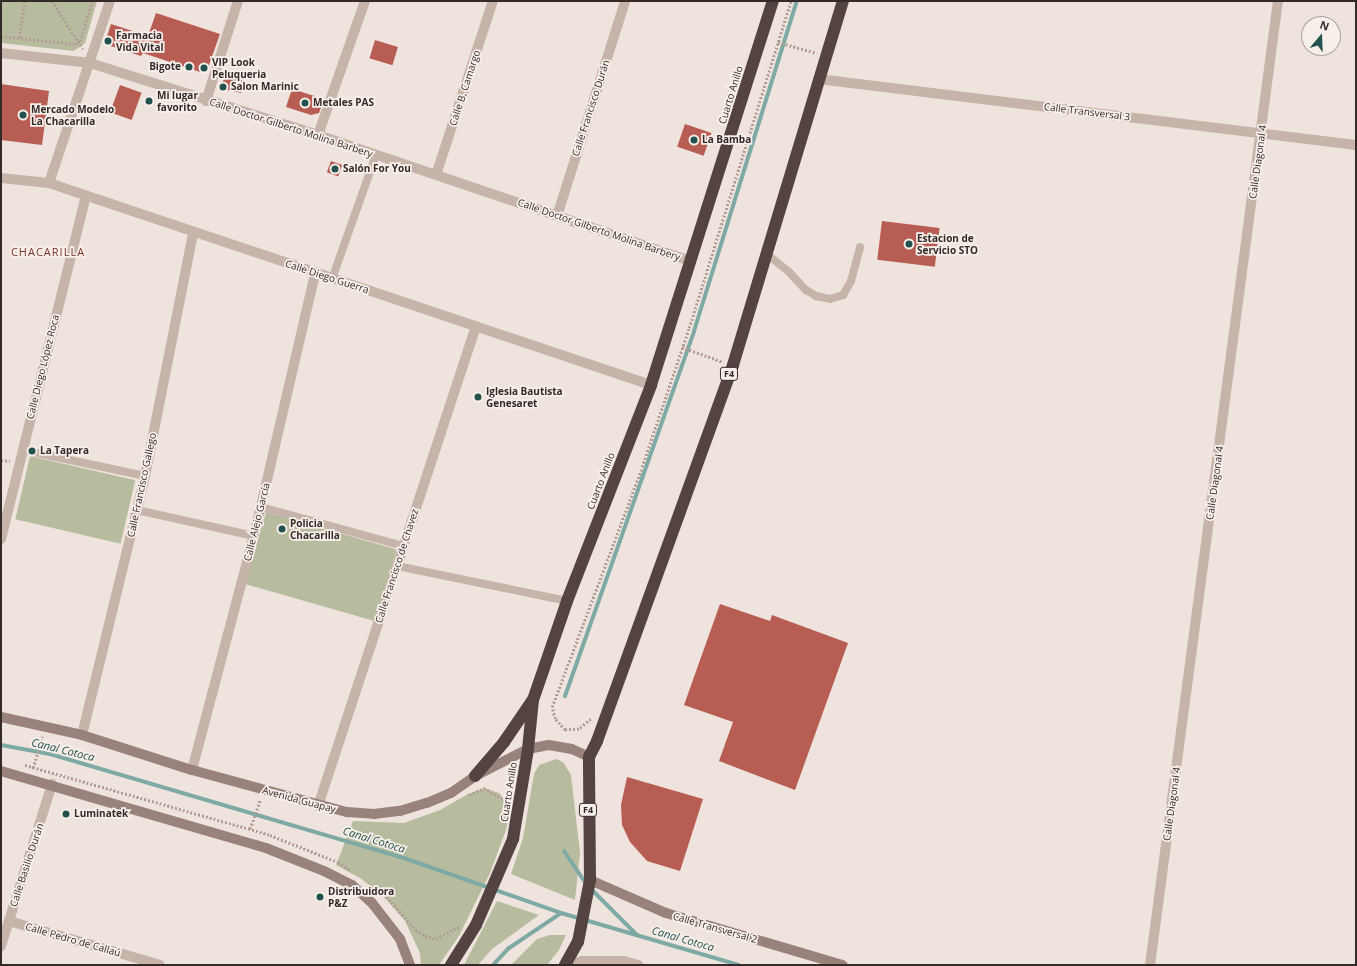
<!DOCTYPE html>
<html>
<head>
<meta charset="utf-8">
<style>
	body { margin:0 }
	#map { position:relative; width:1357px; height:966px; overflow:hidden; background:#efe4dd; font-family:"Open Sans",sans-serif }
	div>[style] { position:absolute }
	.green>* { inset:0; background:#b7bc9f; transform-origin:0 0 }
	.stream>* { height:4px; margin:-2px; padding:0 2px; transform-origin:2px; border-radius:2px; background:#7fa9a4 }
	.building>* { inset:0; background:#b75d53; transform-origin:0 0 }
	.path>* { height:2.5px; margin-top:-1.25px; transform-origin:0; background:repeating-linear-gradient(90deg,#b19d95 0 2px,transparent 0 4px) }
	.lane>* { height:8px; margin:-4px; padding:0 4px; transform-origin:4px; border-radius:4px; background:#c6b3aa }
	.street>* { height:10px; margin:-5px; padding:0 5px; transform-origin:5px; border-radius:5px; background:#c6b3aa }
	.secondary>* { height:10px; margin:-5px; padding:0 5px; transform-origin:5px; border-radius:5px; background:#99827c }
	.highway>* { height:12px; margin:-6px; padding:0 6px; transform-origin:6px; border-radius:6px; background:#544441 }
	.dots>* { width:11px; height:11px; translate:-50% -50%; box-sizing:border-box; border:2px solid #f7efe9; border-radius:50% }
	span { translate:-50% -50%; white-space:nowrap; text-align:center; line-height:1.15; -webkit-text-stroke:3.5px #f7efe9; paint-order:stroke }
	.shield-label span { padding:1px 3px; background:#f7efe9; border:1px solid; border-radius:3px; -webkit-text-stroke-width:0 }
	.shield-label { font-size:9px; color:#342b29; font-weight:700 }
	.poi-label { font-size:10px; color:#342b29; font-weight:700 }
	.left { translate:0 -50%; text-align:left }
	.right { translate:-100% -50%; text-align:right }
	.street-label { font-size:10px; color:#342b29 }
	.neighbourhood-label { font-size:11px; color:#79332c; letter-spacing:1px }
	.water-label { font-size:11px; color:#23514d; font-style:italic }
	.frame { position:absolute; inset:0; border:2px solid #342b29; pointer-events:none }
	.north { position:absolute; left:1301px; top:16px; width:40px; height:40px; box-sizing:border-box; background:#f7efe9; border:1px solid #a9a19c; border-radius:50%; rotate:19deg; font-size:11px; font-weight:700; line-height:16px; text-align:center; color:#342b29 }
	.north::after { content:''; display:block; margin:auto; width:14px; height:18px; background:#23514d; clip-path:polygon(50% 0,100% 100%,50% 72%,0 100%) }
</style>
</head>
<body>
<div id="map">
	<div class="green">
		<div style="clip-path:polygon(1px 1px,97px 1px,85px 43px,74px 51px,1px 43px)"></div>
		<div style="left:30px;top:456px;width:108px;height:65px;rotate:13deg"></div>
		<div style="left:266px;top:512px;width:136px;height:75px;rotate:16deg"></div>
		<div style="clip-path:polygon(556px 759px,563px 762px,571px 775px,580px 853px,575px 900px,511px 874px,523px 838px,534px 774px,539px 765px)"></div>
		<div style="clip-path:polygon(484px 788px,499px 793px,505px 800px,509px 815px,506px 830px,490px 873px,459px 936px,439px 965px,421px 965px,420px 953px,405px 921px,384px 897px,360px 878px,336px 865px,353px 821px,404px 823px,440px 810px,468px 794px)"></div>
		<div style="clip-path:polygon(497px 901px,539px 915px,492px 949px,478px 965px,464px 965px)"></div>
		<div style="clip-path:polygon(550px 935px,566px 935px,559px 950px,547px 965px,511px 965px,537px 939px)"></div>
	</div>
	<div class="stream">
		<div style="left:565px;top:696px;width:387px;rotate:-70.5deg"></div>
		<div style="left:694px;top:331px;width:346px;rotate:-72.7deg"></div>
		<div style="left:1px;top:745px;width:50px;rotate:10.4deg"></div>
		<div style="left:50px;top:754px;width:369px;rotate:16.4deg"></div>
		<div style="left:404px;top:858px;width:166px;rotate:19.3deg"></div>
		<div style="left:561px;top:913px;width:185px;rotate:16.3deg"></div>
		<div style="left:564px;top:851px;width:40px;rotate:56deg"></div>
		<div style="left:591px;top:889px;width:65px;rotate:45deg"></div>
		<div style="left:493px;top:965px;width:23px;rotate:-47deg"></div>
		<div style="left:509px;top:948px;width:63px;rotate:-33.9deg"></div>
	</div>
	<div class="building">
		<div style="clip-path:polygon(156px 13px,220px 34px,208px 68px,200px 72px,143px 53px,141px 56px,108px 45px,106px 39px,111px 24px,148px 36px)"></div>
		<div style="left:375px;top:40px;width:24px;height:19px;rotate:17deg"></div>
		<div style="clip-path:polygon(226px 75px,245px 81px,241px 93px,230px 90px,223px 91px,221px 85px)"></div>
		<div style="clip-path:polygon(1px 84px,49px 91px,42px 145px,1px 140px)"></div>
		<div style="left:120px;top:85px;width:23px;height:29px;rotate:20deg"></div>
		<div style="clip-path:polygon(292px 89px,324px 99px,319px 113px,311px 115px,286px 107px)"></div>
		<div style="left:685px;top:124px;width:28px;height:24px;rotate:19deg"></div>
		<div style="left:331px;top:161px;width:12px;height:12px;rotate:20deg"></div>
		<div style="left:882px;top:221px;width:58px;height:39px;rotate:7deg"></div>
		<div style="clip-path:polygon(720px 604px,770px 621px,772px 615px,848px 643px,795px 790px,719px 761px,733px 722px,684px 705px)"></div>
		<div style="clip-path:polygon(627px 777px,703px 799px,680px 871px,647px 861px,630px 842px,622px 825px,621px 805px)"></div>
	</div>
	<div class="path">
		<div style="left:52px;top:1px;width:57px;rotate:57.1deg"></div>
		<div style="left:1px;top:36px;width:74px;rotate:6.2deg"></div>
		<div style="left:75px;top:44px;width:6px;rotate:-31deg"></div>
		<div style="left:80px;top:41px;width:42px;rotate:-73.3deg"></div>
		<div style="left:19px;top:38px;width:37px;rotate:-81deg"></div>
		<div style="left:778px;top:42px;width:40px;rotate:16deg"></div>
		<div style="left:682px;top:347px;width:44px;rotate:20.1deg"></div>
		<div style="left:1px;top:460px;width:9px;rotate:6deg"></div>
		<div style="left:591px;top:719px;width:16px;rotate:140deg"></div>
		<div style="left:579px;top:729px;width:14px;rotate:176deg"></div>
		<div style="left:565px;top:730px;width:15px;rotate:-132deg"></div>
		<div style="left:555px;top:719px;width:12px;rotate:-104deg"></div>
		<div style="left:552px;top:707px;width:256px;rotate:-69.4deg"></div>
		<div style="left:642px;top:467px;width:147px;rotate:-71.3deg"></div>
		<div style="left:689px;top:328px;width:343px;rotate:-72.7deg"></div>
		<div style="left:25px;top:765px;width:255px;rotate:15.9deg"></div>
		<div style="left:270px;top:835px;width:73px;rotate:21.7deg"></div>
		<div style="left:338px;top:862px;width:14px;rotate:34deg"></div>
		<div style="left:33px;top:768px;width:33px;rotate:-74deg"></div>
		<div style="left:469px;top:795px;width:17px;rotate:-25deg"></div>
		<div style="left:484px;top:788px;width:24px;rotate:30deg"></div>
		<div style="left:505px;top:800px;width:5px;rotate:79deg"></div>
		<div style="left:250px;top:829px;width:31px;rotate:-71deg"></div>
		<div style="left:373px;top:887px;width:20px;rotate:37deg"></div>
		<div style="left:389px;top:899px;width:41px;rotate:48.9deg"></div>
		<div style="left:416px;top:930px;width:11px;rotate:34deg"></div>
		<div style="left:425px;top:936px;width:11px;rotate:15deg"></div>
		<div style="left:436px;top:939px;width:26px;rotate:-28deg"></div>
	</div>
	<div class="lane">
		<div style="left:768px;top:255px;width:27px;rotate:39deg"></div>
		<div style="left:789px;top:272px;width:25px;rotate:47deg"></div>
		<div style="left:806px;top:290px;width:12px;rotate:31deg"></div>
		<div style="left:816px;top:296px;width:14px;rotate:12deg"></div>
		<div style="left:830px;top:299px;width:14px;rotate:-17deg"></div>
		<div style="left:843px;top:295px;width:16px;rotate:-60deg"></div>
		<div style="left:851px;top:281px;width:35px;rotate:-75deg"></div>
		<div style="left:332px;top:279px;width:132px;rotate:-70.5deg"></div>
		<div style="left:23px;top:450px;width:125px;rotate:12deg"></div>
		<div style="left:261px;top:507px;width:148px;rotate:15.3deg"></div>
		<div style="left:137px;top:510px;width:120px;rotate:12.5deg"></div>
		<div style="left:397px;top:566px;width:174px;rotate:11.6deg"></div>
	</div>
	<div class="street">
		<div style="left:1px;top:53px;width:90px;rotate:6.4deg"></div>
		<div style="left:90px;top:63px;width:239px;rotate:17.5deg"></div>
		<div style="left:318px;top:135px;width:394px;rotate:18.7deg"></div>
		<div style="left:818px;top:79px;width:542px;rotate:6.99deg"></div>
		<div style="left:206px;top:101px;width:105px;rotate:-72.3deg"></div>
		<div style="left:318px;top:135px;width:142px;rotate:-70.7deg"></div>
		<div style="left:436px;top:175px;width:183px;rotate:-71.9deg"></div>
		<div style="left:1px;top:178px;width:48px;rotate:5.9deg"></div>
		<div style="left:49px;top:183px;width:635px;rotate:18.55deg"></div>
		<div style="left:49px;top:183px;width:192px;rotate:-71.5deg"></div>
		<div style="left:557px;top:216px;width:225px;rotate:-72.4deg"></div>
		<div style="left:1px;top:539px;width:353px;rotate:-76.1deg"></div>
		<div style="left:82px;top:735px;width:267px;rotate:-76.3deg"></div>
		<div style="left:145px;top:476px;width:248px;rotate:-78.8deg"></div>
		<div style="left:192px;top:770px;width:242px;rotate:-75.2deg"></div>
		<div style="left:254px;top:536px;width:270px;rotate:-76.9deg"></div>
		<div style="left:318px;top:806px;width:505px;rotate:-71.78deg"></div>
		<div style="left:9px;top:921px;width:157px;rotate:16.2deg"></div>
		<div style="left:1px;top:946px;width:170px;rotate:-72.5deg"></div>
		<div style="left:567px;top:965px;width:16px;rotate:-15deg"></div>
		<div style="left:582px;top:961px;width:42px"></div>
		<div style="left:624px;top:961px;width:15px;rotate:16deg"></div>
		<div style="left:1150px;top:965px;width:972px;rotate:-82.44deg"></div>
	</div>
	<div class="secondary">
		<div style="left:1px;top:717px;width:83px;rotate:12.5deg"></div>
		<div style="left:82px;top:735px;width:115px;rotate:17.7deg"></div>
		<div style="left:192px;top:770px;width:161px;rotate:15.2deg"></div>
		<div style="left:347px;top:812px;width:27px;rotate:4deg"></div>
		<div style="left:374px;top:814px;width:26px;rotate:-7deg"></div>
		<div style="left:400px;top:811px;width:28px;rotate:-17deg"></div>
		<div style="left:427px;top:803px;width:26px;rotate:-23deg"></div>
		<div style="left:451px;top:793px;width:29px;rotate:-35deg"></div>
		<div style="left:475px;top:776px;width:59px;rotate:-27deg"></div>
		<div style="left:528px;top:749px;width:21px;rotate:-11deg"></div>
		<div style="left:549px;top:745px;width:23px;rotate:10deg"></div>
		<div style="left:572px;top:749px;width:19px;rotate:25deg"></div>
		<div style="left:1px;top:771px;width:276px;rotate:16.2deg"></div>
		<div style="left:266px;top:848px;width:62px;rotate:21.6deg"></div>
		<div style="left:324px;top:871px;width:31px;rotate:27deg"></div>
		<div style="left:352px;top:885px;width:27px;rotate:42deg"></div>
		<div style="left:372px;top:903px;width:46px;rotate:52.1deg"></div>
		<div style="left:400px;top:939px;width:28px;rotate:69deg"></div>
		<div style="left:590px;top:880px;width:83px;rotate:23.5deg"></div>
		<div style="left:666px;top:913px;width:184px;rotate:16.4deg"></div>
	</div>
	<div class="highway">
		<div style="left:475px;top:776px;width:45px;rotate:-49.5deg"></div>
		<div style="left:504px;top:742px;width:50px;rotate:-55.7deg"></div>
		<div style="left:451px;top:965px;width:47px;rotate:-58deg"></div>
		<div style="left:476px;top:925px;width:94px;rotate:-66.7deg"></div>
		<div style="left:513px;top:839px;width:91px;rotate:-80.5deg"></div>
		<div style="left:528px;top:749px;width:49px;rotate:-84.2deg"></div>
		<div style="left:533px;top:700px;width:105px;rotate:-71deg"></div>
		<div style="left:567px;top:601px;width:232px;rotate:-68.7deg"></div>
		<div style="left:651px;top:385px;width:403px;rotate:-72.4deg"></div>
		<div style="left:565px;top:965px;width:26px;rotate:-61deg"></div>
		<div style="left:578px;top:942px;width:63px;rotate:-79deg"></div>
		<div style="left:590px;top:880px;width:123px;rotate:-90.5deg"></div>
		<div style="left:589px;top:757px;width:18px;rotate:-63deg"></div>
		<div style="left:597px;top:741px;width:400px;rotate:-70.1deg"></div>
		<div style="left:733px;top:365px;width:380px;rotate:-73.2deg"></div>
	</div>
	<div class="dots">
		<div style="left:108px;top:41px;background:#23514d"></div>
		<div style="left:189px;top:67px;background:#23514d"></div>
		<div style="left:204px;top:68px;background:#23514d"></div>
		<div style="left:223px;top:87px;background:#23514d"></div>
		<div style="left:149px;top:101px;background:#23514d"></div>
		<div style="left:305px;top:103px;background:#23514d"></div>
		<div style="left:23px;top:115px;background:#23514d"></div>
		<div style="left:694px;top:140px;background:#23514d"></div>
		<div style="left:335px;top:169px;background:#23514d"></div>
		<div style="left:909px;top:244px;background:#23514d"></div>
		<div style="left:478px;top:397px;background:#23514d"></div>
		<div style="left:32px;top:451px;background:#23514d"></div>
		<div style="left:282px;top:529px;background:#23514d"></div>
		<div style="left:66px;top:814px;background:#23514d"></div>
		<div style="left:320px;top:897px;background:#23514d"></div>
	</div>
	<div class="shield-label">
		<span style="left:729px;top:374px">F4</span>
		<span style="left:588px;top:810px">F4</span>
	</div>
	<div class="poi-label">
		<span class="left" style="left:116px;top:41px">Farmacia<br>Vida Vital</span>
		<span class="left" style="left:212px;top:68px">VIP Look<br>Peluqueria</span>
		<span class="right" style="left:181px;top:67px">Bigote</span>
		<span class="left" style="left:231px;top:87px">Salon Marinic</span>
		<span class="left" style="left:157px;top:101px">Mi lugar<br>favorito</span>
		<span class="left" style="left:313px;top:103px">Metales PAS</span>
		<span class="left" style="left:31px;top:115px">Mercado Modelo<br>La Chacarilla</span>
		<span class="left" style="left:702px;top:140px">La Bamba</span>
		<span class="left" style="left:343px;top:169px">Salón For You</span>
		<span class="left" style="left:917px;top:244px">Estacion de<br>Servicio STO</span>
		<span class="left" style="left:486px;top:397px">Iglesia Bautista<br>Genesaret</span>
		<span class="left" style="left:40px;top:451px">La Tapera</span>
		<span class="left" style="left:290px;top:529px">Policia<br>Chacarilla</span>
		<span class="left" style="left:74px;top:814px">Luminatek</span>
		<span class="left" style="left:328px;top:897px">Distribuidora<br>P&amp;Z</span>
	</div>
	<div class="street-label">
		<span style="left:465px;top:88px;rotate:-72deg">Calle B. Camargo</span>
		<span style="left:731px;top:95px;rotate:-73deg">Cuarto Anillo</span>
		<span style="left:591px;top:108px;rotate:-72deg">Calle Francisco Durán</span>
		<span style="left:1087px;top:112px;rotate:7deg">Calle Transversal 3</span>
		<span style="left:291px;top:128px;rotate:18deg">Calle Doctor Gilberto Molina Barbery</span>
		<span style="left:1258px;top:162px;rotate:-82deg">Calle Diagonal 4</span>
		<span style="left:599px;top:230px;rotate:19deg">Calle Doctor Gilberto Molina Barbery</span>
		<span style="left:327px;top:277px;rotate:18deg">Calle Diego Guerra</span>
		<span style="left:43px;top:367px;rotate:-76deg">Calle Diego López Roca</span>
		<span style="left:601px;top:481px;rotate:-69deg">Cuarto Anillo</span>
		<span style="left:1215px;top:483px;rotate:-82deg">Calle Diagonal 4</span>
		<span style="left:142px;top:485px;rotate:-78deg">Calle Francisco Gallego</span>
		<span style="left:257px;top:522px;rotate:-76deg">Calle Alejo García</span>
		<span style="left:397px;top:566px;rotate:-72deg">Calle Francisco de Chavez</span>
		<span style="left:509px;top:792px;rotate:-81deg">Cuarto Anillo</span>
		<span style="left:299px;top:800px;rotate:15deg">Avenida Guapay</span>
		<span style="left:1172px;top:804px;rotate:-82deg">Calle Diagonal 4</span>
		<span style="left:27px;top:865px;rotate:-72deg">Calle Basilio Durán</span>
		<span style="left:715px;top:928px;rotate:16deg">Calle Transversal 2</span>
		<span style="left:73px;top:940px;rotate:16deg">Calle Pedro de Callaú</span>
	</div>
	<div class="neighbourhood-label">
		<span style="left:48px;top:252px">CHACARILLA</span>
	</div>
	<div class="water-label">
		<span style="left:63px;top:750px;rotate:14deg">Canal Cotoca</span>
		<span style="left:374px;top:840px;rotate:17deg">Canal Cotoca</span>
		<span style="left:683px;top:939px;rotate:16deg">Canal Cotoca</span>
	</div>
	<div class="frame"></div>
	<div class="north">N</div>
</div>
</body>
</html>
